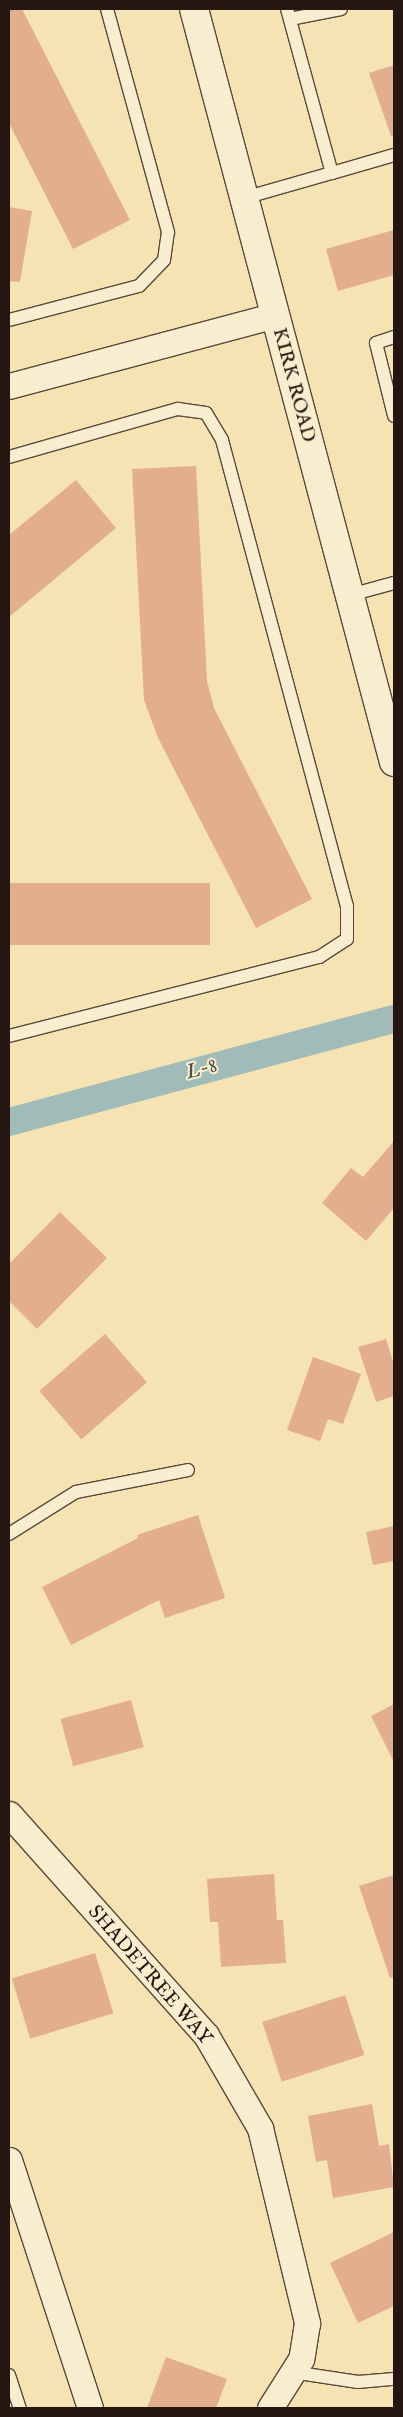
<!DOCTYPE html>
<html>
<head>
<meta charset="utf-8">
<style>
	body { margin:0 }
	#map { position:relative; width:403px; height:2417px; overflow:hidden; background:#f5e3b4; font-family:"IM FELL English",serif }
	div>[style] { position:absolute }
	.canal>* { height:28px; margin:-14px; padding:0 14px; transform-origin:14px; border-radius:14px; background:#a0bbb8 }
	.building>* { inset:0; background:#e3ae8e; transform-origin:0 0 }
	.roads { filter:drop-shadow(1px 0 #59493a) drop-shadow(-1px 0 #59493a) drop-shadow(0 1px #59493a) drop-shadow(0 -1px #59493a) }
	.lane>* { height:12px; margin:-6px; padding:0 6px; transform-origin:6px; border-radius:6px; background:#f8edce }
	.street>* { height:25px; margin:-12.5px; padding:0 12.5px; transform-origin:12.5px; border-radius:12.5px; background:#f8edce }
	.secondary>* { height:28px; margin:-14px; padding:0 14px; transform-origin:14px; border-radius:14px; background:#f8edce }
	span { translate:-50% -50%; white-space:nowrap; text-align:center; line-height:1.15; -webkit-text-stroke:4px #f8edce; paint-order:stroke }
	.street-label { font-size:20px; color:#251611 }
	.water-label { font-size:21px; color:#50504b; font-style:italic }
	.frame { position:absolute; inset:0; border:10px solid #251611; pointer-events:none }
</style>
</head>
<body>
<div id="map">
	<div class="canal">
		<div style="left:9px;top:1122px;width:399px;rotate:-15deg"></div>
	</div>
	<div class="building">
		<div style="clip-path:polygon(9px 9px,22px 9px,130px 220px,73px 249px,9px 123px)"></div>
		<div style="clip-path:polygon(394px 65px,394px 135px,391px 136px,369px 73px)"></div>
		<div style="clip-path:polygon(9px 207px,32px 211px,20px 282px,9px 281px)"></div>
		<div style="clip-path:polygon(394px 230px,394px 275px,338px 291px,326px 249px)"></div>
		<div style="clip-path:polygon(196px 466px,207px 681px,214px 708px,312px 899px,256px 928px,158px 738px,144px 700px,132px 469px)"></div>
		<div style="clip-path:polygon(76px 480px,116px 528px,9px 617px,9px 535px)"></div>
		<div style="left:210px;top:883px;width:62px;height:201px;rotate:90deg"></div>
		<div style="clip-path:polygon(394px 1141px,394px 1208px,366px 1241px,322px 1203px,351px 1168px,363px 1177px)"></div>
		<div style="clip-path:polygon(60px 1212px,107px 1258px,37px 1329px,9px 1301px,9px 1264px)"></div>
		<div style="left:105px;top:1334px;width:64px;height:87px;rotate:49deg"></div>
		<div style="clip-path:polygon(386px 1339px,394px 1365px,394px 1396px,376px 1402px,358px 1347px)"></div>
		<div style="clip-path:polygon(313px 1357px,361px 1374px,343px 1424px,328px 1419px,320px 1441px,287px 1430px)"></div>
		<div style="clip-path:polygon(198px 1515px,225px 1598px,165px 1618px,159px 1600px,71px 1645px,42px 1587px,138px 1538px,137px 1535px)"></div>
		<div style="clip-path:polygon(394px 1526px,394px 1561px,373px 1565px,366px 1532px)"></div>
		<div style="left:131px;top:1700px;width:49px;height:73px;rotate:75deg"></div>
		<div style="clip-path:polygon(394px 1704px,394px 1762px,371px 1716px)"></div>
		<div style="clip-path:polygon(274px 1874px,277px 1920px,283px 1920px,286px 1963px,221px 1967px,218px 1922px,210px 1922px,207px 1879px)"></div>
		<div style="clip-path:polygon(394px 1875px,394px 1977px,390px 1978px,359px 1886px)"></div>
		<div style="left:95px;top:1953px;width:63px;height:87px;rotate:73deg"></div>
		<div style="left:345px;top:1995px;width:63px;height:87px;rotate:72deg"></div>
		<div style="clip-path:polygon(372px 2104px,379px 2146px,389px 2144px,394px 2187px,333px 2198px,327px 2160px,316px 2162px,308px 2116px)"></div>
		<div style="clip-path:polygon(394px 2232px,394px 2306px,358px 2323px,330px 2263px)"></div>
		<div style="clip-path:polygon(166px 2357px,227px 2379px,216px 2408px,147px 2408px)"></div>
	</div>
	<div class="roads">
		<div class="lane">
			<div style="left:287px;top:9px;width:170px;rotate:74.7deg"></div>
			<div style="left:332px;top:173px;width:65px;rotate:-16.2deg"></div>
			<div style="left:290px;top:19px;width:52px;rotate:-11.1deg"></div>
			<div style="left:244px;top:198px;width:91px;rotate:-15.9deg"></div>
			<div style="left:9px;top:320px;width:134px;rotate:-14.7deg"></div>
			<div style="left:139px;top:286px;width:36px;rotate:-46deg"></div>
			<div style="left:164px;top:260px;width:28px;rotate:-82deg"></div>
			<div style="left:168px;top:232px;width:231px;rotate:-105.3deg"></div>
			<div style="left:394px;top:337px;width:19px;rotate:162deg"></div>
			<div style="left:376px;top:343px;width:75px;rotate:76.1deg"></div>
			<div style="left:9px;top:457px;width:176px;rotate:-15.9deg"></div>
			<div style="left:178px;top:409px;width:28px;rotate:8deg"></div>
			<div style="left:206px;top:413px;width:31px;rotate:59deg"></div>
			<div style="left:222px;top:440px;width:482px;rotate:75deg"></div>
			<div style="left:347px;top:906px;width:33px;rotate:90deg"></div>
			<div style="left:347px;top:939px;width:33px;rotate:147deg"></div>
			<div style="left:319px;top:957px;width:320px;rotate:165.7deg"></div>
			<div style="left:350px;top:595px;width:46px;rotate:-15.3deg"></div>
			<div style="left:9px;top:1534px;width:79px;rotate:-32.1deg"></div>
			<div style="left:76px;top:1492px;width:114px;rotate:-11.1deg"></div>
			<div style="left:292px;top:2372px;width:67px;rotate:8.6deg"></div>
			<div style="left:358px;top:2382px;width:36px;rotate:-5deg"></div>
			<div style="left:9px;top:2375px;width:35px;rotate:72deg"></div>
		</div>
		<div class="street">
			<div style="left:9px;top:386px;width:275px;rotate:-14.9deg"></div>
			<div style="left:9px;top:1814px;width:296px;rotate:48.3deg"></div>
			<div style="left:206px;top:2035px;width:108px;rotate:59.9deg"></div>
			<div style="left:260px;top:2128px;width:201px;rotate:76.4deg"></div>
			<div style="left:307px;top:2323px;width:36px;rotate:99deg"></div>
			<div style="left:301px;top:2359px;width:58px;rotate:122.3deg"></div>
			<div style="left:9px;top:2160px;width:261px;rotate:71.9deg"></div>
		</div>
		<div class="secondary">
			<div style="left:194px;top:9px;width:779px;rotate:75.13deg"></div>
		</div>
	</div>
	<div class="street-label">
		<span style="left:294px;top:385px;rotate:75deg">KIRK ROAD</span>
		<span style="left:150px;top:1975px;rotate:49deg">SHADETREE WAY</span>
	</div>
	<div class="water-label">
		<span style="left:202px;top:1070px;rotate:-15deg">L-8</span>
	</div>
	<div class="frame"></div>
</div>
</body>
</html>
